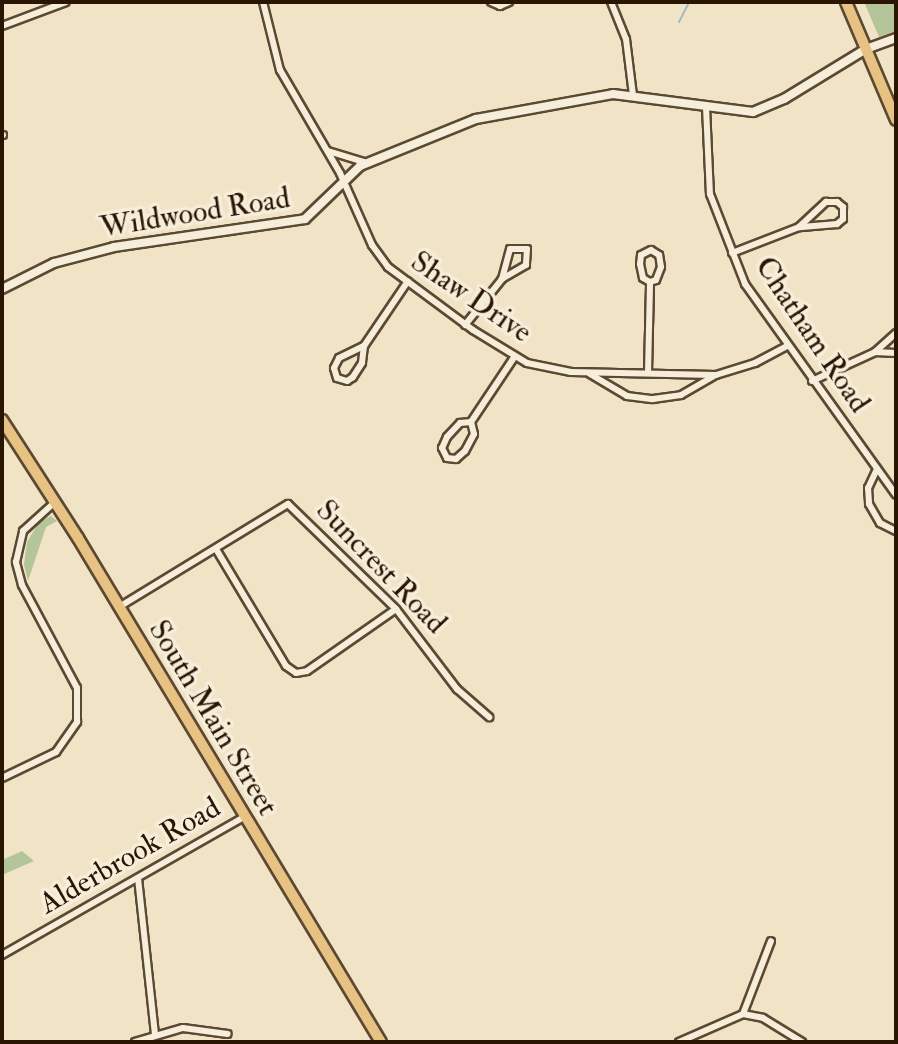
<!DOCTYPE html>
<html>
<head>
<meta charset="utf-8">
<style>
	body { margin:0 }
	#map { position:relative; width:898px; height:1044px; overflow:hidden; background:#f1e4c6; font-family:"IM FELL Double Pica",serif }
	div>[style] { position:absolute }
	.green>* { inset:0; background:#b4c599 }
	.stream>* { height:2px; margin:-1px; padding:0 1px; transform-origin:1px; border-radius:1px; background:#a1bbc1 }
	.roads { filter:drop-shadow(2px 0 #5b4932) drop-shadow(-2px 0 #5b4932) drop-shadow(0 2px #5b4932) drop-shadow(0 -2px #5b4932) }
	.minor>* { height:6px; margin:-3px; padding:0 3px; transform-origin:3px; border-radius:3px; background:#f6edda }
	.tertiary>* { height:8px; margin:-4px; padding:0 4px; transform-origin:4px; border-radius:4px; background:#f6edda }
	.primary>* { height:10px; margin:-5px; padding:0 5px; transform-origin:5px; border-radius:5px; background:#e8c283 }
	span { translate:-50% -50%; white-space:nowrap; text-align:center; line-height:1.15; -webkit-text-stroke:7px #f6edda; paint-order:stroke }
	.street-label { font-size:30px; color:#291501 }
	.frame { position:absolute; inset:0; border:4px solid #291501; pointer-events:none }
</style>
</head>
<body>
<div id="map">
	<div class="green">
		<div style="clip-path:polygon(864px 2px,896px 2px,896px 31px,879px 37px)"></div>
		<div style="clip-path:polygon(51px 516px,57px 521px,46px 527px,28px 581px,24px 565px,27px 542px,39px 522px)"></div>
		<div style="clip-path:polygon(22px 851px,34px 861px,2px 875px,2px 860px)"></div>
	</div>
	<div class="stream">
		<div style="left:679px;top:22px;width:22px;rotate:-63deg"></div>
	</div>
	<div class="roads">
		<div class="minor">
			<div style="left:263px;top:2px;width:70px;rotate:76deg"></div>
			<div style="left:280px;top:70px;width:119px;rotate:59.8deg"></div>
			<div style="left:340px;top:173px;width:79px;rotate:66deg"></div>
			<div style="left:372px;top:245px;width:27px;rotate:54deg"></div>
			<div style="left:388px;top:267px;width:106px;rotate:36.5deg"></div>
			<div style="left:473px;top:330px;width:63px;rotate:31.4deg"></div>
			<div style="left:527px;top:363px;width:45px;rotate:11.6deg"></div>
			<div style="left:571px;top:372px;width:145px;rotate:1.2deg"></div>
			<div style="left:716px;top:375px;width:41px;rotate:-17.1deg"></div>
			<div style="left:755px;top:363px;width:36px;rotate:-28deg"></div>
			<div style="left:491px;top:2px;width:10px;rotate:24deg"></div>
			<div style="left:500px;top:6px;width:10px;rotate:-24deg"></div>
			<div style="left:611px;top:2px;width:40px;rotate:68deg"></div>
			<div style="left:626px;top:39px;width:56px;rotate:82.9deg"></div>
			<div style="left:2px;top:26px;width:68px;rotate:-20.6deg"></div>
			<div style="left:706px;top:107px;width:87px;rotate:87.4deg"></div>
			<div style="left:710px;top:194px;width:97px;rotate:68.7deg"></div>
			<div style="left:745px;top:284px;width:259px;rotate:54.4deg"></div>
			<div style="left:2px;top:135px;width:1px"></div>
			<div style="left:328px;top:151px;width:38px;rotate:17deg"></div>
			<div style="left:732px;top:253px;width:72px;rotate:-21.2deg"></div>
			<div style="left:799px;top:227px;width:37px;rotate:-43deg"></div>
			<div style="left:826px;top:202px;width:11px"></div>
			<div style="left:837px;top:202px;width:8px;rotate:40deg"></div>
			<div style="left:843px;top:207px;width:12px;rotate:90deg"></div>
			<div style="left:843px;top:219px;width:8px;rotate:140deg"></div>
			<div style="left:837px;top:224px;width:38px;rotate:175deg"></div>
			<div style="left:465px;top:325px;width:59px;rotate:-51.2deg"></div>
			<div style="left:502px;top:279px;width:31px;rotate:-75deg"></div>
			<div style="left:510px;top:249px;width:17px"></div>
			<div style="left:527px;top:249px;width:16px;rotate:94deg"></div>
			<div style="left:526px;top:265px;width:28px;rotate:150deg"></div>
			<div style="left:364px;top:346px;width:17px;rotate:97deg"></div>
			<div style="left:362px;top:363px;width:17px;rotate:123deg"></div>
			<div style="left:353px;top:377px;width:7px;rotate:146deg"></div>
			<div style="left:347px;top:381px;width:10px;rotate:-163deg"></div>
			<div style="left:337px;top:378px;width:10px;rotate:-107deg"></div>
			<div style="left:334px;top:368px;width:11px;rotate:-63deg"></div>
			<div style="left:339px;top:358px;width:28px;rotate:-26deg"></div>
			<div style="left:364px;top:346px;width:78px;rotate:-55.9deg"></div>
			<div style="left:875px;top:352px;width:21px;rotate:3deg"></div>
			<div style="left:648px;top:373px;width:91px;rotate:-88.7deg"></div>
			<div style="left:650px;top:282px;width:6px;rotate:-18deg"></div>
			<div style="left:656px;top:280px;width:14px;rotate:-69deg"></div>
			<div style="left:661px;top:267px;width:12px;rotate:-99deg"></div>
			<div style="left:659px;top:255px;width:9px;rotate:-148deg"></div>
			<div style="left:651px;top:250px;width:11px;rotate:153deg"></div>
			<div style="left:641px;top:255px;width:9px;rotate:96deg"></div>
			<div style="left:640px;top:264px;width:14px;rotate:78deg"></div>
			<div style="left:643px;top:278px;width:8px;rotate:30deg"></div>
			<div style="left:590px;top:374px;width:43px;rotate:30.7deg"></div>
			<div style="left:627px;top:396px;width:26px;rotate:7deg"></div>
			<div style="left:653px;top:399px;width:28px;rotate:-8deg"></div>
			<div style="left:681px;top:395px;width:38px;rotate:-30deg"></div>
			<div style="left:812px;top:381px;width:69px;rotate:-24.7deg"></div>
			<div style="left:875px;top:352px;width:28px;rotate:-42deg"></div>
			<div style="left:471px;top:422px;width:11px;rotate:175deg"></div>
			<div style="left:460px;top:423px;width:19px;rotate:133deg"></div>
			<div style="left:447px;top:437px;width:12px;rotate:114deg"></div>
			<div style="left:442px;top:448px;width:11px;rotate:63deg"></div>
			<div style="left:447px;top:458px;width:9px;rotate:6deg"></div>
			<div style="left:456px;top:459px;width:12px;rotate:-42deg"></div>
			<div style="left:465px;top:451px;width:19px;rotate:-62deg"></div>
			<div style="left:474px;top:434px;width:12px;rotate:-104deg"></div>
			<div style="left:471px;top:422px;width:79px;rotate:-56.3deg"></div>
			<div style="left:877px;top:469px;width:21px;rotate:115deg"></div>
			<div style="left:868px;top:488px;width:16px;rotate:86deg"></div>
			<div style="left:869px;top:504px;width:22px;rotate:60deg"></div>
			<div style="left:880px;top:523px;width:18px;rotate:27deg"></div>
			<div style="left:216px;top:549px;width:136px;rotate:59.1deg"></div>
			<div style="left:286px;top:666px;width:12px;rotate:35deg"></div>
			<div style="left:296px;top:673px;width:11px;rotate:-10deg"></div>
			<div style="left:307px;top:671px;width:108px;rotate:-34.9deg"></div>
			<div style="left:119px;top:607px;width:198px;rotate:-31.4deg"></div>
			<div style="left:288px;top:504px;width:151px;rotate:44.2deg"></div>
			<div style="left:396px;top:609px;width:101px;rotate:52.7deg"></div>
			<div style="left:457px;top:689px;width:43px;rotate:41.2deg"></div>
			<div style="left:2px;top:778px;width:60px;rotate:-25.7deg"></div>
			<div style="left:56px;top:752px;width:37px;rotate:-55deg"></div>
			<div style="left:77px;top:722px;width:34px;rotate:-90deg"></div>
			<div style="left:77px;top:688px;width:117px;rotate:-118.1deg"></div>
			<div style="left:22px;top:585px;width:24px;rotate:-105deg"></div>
			<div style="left:16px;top:562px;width:32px;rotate:-77deg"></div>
			<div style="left:23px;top:531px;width:43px;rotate:-42.2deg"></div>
			<div style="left:138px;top:878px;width:157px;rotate:83.8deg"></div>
			<div style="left:2px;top:955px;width:279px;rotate:-29.7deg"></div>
			<div style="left:743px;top:1014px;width:78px;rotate:-69deg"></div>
			<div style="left:135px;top:1042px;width:50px;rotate:-16.3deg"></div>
			<div style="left:183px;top:1028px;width:45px;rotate:7.6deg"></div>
			<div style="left:679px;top:1042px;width:70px;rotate:-23.6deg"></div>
			<div style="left:743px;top:1014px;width:20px;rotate:11deg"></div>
			<div style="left:763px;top:1018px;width:46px;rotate:31.6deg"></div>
		</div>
		<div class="tertiary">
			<div style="left:2px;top:289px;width:58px;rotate:-26.6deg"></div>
			<div style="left:54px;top:263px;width:62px;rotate:-14.9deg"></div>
			<div style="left:114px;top:247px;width:193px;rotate:-8.3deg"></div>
			<div style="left:305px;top:219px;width:76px;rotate:-43.9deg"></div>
			<div style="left:360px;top:166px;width:125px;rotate:-22.1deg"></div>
			<div style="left:476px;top:119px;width:139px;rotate:-10.3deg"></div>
			<div style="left:613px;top:94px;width:141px;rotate:7.3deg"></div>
			<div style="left:753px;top:112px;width:34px;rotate:-23deg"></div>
			<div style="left:784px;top:99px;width:96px;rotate:-31.4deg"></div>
			<div style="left:866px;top:49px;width:32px;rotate:-20deg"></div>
		</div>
		<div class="primary">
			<div style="left:846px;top:2px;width:128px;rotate:67deg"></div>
			<div style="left:2px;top:420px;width:140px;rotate:57.2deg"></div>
			<div style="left:78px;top:538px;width:588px;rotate:58.99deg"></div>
		</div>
	</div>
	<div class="street-label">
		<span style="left:195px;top:213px;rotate:-9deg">Wildwood Road</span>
		<span style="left:471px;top:297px;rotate:34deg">Shaw Drive</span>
		<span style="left:812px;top:335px;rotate:56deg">Chatham Road</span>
		<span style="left:381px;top:567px;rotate:46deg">Suncrest Road</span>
		<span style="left:213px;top:718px;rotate:59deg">South Main Street</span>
		<span style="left:130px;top:856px;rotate:-30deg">Alderbrook Road</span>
	</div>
	<div class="frame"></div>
</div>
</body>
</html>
